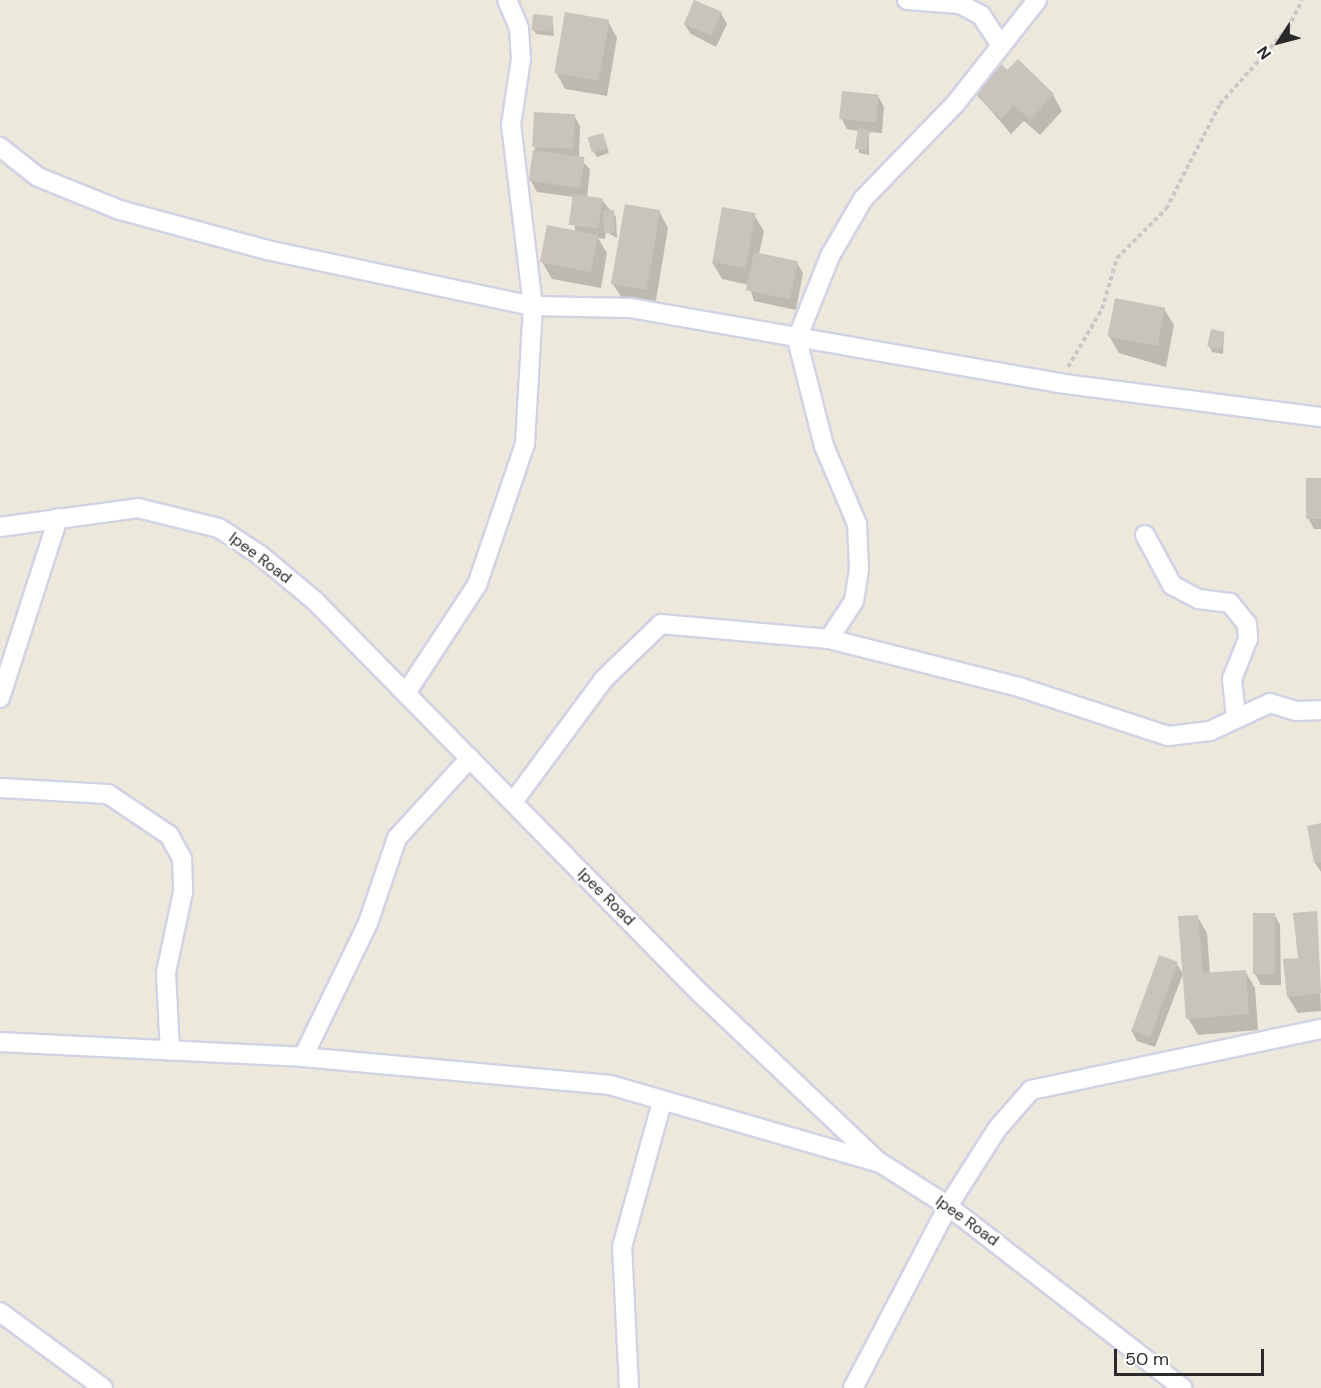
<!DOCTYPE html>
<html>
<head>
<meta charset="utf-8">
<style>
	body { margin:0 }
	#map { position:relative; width:1321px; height:1388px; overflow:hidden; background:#ede8dc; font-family:"DM Sans",sans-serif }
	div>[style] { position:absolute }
	.shadow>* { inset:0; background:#0003 }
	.building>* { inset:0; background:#c8c4bc; transform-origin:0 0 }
	.path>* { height:4px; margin-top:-2px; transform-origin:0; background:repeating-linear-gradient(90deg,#c8c8c8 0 4.5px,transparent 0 7.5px) }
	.roads { filter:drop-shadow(2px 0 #d1d2e3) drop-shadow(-2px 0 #d1d2e3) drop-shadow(0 2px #d1d2e3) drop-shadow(0 -2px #d1d2e3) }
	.minor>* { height:18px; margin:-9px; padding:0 9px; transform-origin:9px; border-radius:9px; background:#fff }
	span { translate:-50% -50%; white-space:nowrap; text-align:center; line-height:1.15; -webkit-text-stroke:5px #fff; paint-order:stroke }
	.street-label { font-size:16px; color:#2a2a2a }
	.north { position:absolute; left:1249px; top:12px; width:60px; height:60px; -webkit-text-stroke:4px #fff; paint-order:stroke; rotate:234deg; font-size:16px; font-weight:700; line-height:24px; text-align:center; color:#2a2a2a }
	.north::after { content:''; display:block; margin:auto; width:21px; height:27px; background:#2a2a2a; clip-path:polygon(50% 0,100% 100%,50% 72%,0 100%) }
	.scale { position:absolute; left:1114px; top:1349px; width:150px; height:27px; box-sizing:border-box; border:3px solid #2a2a2a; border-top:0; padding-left:8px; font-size:18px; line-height:21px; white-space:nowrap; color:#2a2a2a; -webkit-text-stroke:4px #fff; paint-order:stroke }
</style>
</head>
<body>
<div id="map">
	<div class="shadow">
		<div style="clip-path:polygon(721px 13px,727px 24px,716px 47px,691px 34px,684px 24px)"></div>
		<div style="clip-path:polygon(552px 17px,554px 36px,536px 34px,533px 29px)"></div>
		<div style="clip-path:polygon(608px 21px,617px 38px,607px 96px,565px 89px,556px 72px)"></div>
		<div style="clip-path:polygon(1007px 72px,1053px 95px,1062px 111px,1040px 135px,1024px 121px,1011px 134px,976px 93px)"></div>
		<div style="clip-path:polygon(878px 96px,884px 107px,882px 133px,869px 132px,869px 155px,859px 153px,859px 131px,847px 129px,841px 118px)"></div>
		<div style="clip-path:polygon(574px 115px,580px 126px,579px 158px,590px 169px,587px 198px,602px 200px,616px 217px,617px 238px,606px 232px,605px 239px,598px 238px,607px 253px,601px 288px,552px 279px,542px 262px,575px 232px,574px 197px,537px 192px,531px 181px,535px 147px)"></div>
		<div style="clip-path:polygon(605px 139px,609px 153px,597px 157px,594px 152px)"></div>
		<div style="clip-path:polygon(659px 211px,668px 228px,655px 306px,623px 300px,613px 284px)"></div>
		<div style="clip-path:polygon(754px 215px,764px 231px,759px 254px,797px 263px,803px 273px,796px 310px,754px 301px,749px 285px,722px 279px,712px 262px)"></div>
		<div style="clip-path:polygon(1164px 309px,1174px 325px,1166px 367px,1119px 353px,1109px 336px)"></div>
		<div style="clip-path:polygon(1224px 333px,1223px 354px,1212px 352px,1210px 347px)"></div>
		<div style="clip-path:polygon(1321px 480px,1321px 529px,1314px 529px,1308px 518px)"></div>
		<div style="clip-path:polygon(1321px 824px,1321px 872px,1315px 863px)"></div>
		<div style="clip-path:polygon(1317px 912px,1321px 1011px,1298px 1013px,1288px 997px)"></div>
		<div style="clip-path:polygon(1274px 914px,1280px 925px,1281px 985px,1261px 985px,1255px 974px)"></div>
		<div style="clip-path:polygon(1197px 916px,1207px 933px,1210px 974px,1245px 971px,1255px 988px,1258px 1030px,1198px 1035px,1188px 1018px)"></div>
		<div style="clip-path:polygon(1177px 964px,1183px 974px,1155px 1047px,1137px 1041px,1131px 1030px)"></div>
	</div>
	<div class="building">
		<div style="left:694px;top:0;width:30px;height:26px;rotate:23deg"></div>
		<div style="left:565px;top:12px;width:45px;height:62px;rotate:10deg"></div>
		<div style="left:533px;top:14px;width:20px;height:16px;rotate:6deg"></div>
		<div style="clip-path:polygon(1018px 59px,1054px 94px,1030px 120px,1014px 105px,1001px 119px,974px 93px,1002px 64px,1007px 70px)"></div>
		<div style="left:842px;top:91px;width:37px;height:28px;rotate:6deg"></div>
		<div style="left:534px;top:112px;width:41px;height:35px;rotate:3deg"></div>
		<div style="left:858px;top:128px;width:12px;height:21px;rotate:9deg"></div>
		<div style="left:603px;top:133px;width:16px;height:16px;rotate:75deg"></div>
		<div style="left:533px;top:150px;width:52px;height:31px;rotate:8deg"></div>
		<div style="left:573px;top:194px;width:30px;height:31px;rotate:8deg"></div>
		<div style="left:625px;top:204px;width:36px;height:81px;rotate:10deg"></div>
		<div style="left:722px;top:207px;width:34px;height:56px;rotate:10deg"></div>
		<div style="left:614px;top:210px;width:23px;height:11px;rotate:88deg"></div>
		<div style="left:547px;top:225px;width:52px;height:38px;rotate:11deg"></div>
		<div style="left:754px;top:252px;width:45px;height:39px;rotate:12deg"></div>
		<div style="left:1115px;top:298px;width:51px;height:39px;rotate:11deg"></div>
		<div style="left:1211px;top:329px;width:14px;height:18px;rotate:12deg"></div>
		<div style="left:1306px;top:478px;width:15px;height:41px"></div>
		<div style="clip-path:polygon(1321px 823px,1321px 862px,1314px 863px,1307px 826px)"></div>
		<div style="clip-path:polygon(1317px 911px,1321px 993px,1287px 997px,1283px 959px,1298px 958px,1293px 913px)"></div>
		<div style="left:1253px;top:913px;width:22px;height:61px"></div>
		<div style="clip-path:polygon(1198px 915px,1203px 973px,1246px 970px,1249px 1014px,1186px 1019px,1178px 916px)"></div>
		<div style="left:1159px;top:955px;width:20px;height:80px;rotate:20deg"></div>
	</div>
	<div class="path">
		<div style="left:1068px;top:367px;width:67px;rotate:-59.6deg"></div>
		<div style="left:1102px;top:309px;width:53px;rotate:-73.6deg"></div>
		<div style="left:1117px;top:258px;width:69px;rotate:-45deg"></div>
		<div style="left:1166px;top:209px;width:118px;rotate:-62.8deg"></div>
		<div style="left:1220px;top:104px;width:102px;rotate:-48.2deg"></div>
		<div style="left:1288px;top:28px;width:31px;rotate:-63deg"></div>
	</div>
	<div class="roads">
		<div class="minor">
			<div style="left:907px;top:0;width:53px;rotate:4.3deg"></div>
			<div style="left:960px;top:4px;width:24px;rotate:28deg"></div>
			<div style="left:981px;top:15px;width:33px;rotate:57deg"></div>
			<div style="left:0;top:147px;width:48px;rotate:38.3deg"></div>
			<div style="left:38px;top:177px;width:88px;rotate:21.9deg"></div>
			<div style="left:120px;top:210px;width:152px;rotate:15.2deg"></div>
			<div style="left:267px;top:250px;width:272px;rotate:11.9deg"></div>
			<div style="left:533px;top:306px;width:97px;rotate:1.2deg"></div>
			<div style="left:630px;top:308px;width:435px;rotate:9.9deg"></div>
			<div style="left:1058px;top:383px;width:265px;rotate:7.4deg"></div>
			<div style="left:0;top:527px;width:139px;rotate:-7.8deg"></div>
			<div style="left:138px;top:508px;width:83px;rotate:13.9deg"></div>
			<div style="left:219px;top:528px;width:49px;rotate:33.4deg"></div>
			<div style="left:260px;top:555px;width:72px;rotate:39.9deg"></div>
			<div style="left:315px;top:601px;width:549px;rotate:45.52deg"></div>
			<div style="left:700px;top:993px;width:246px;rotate:43.4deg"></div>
			<div style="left:879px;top:1162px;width:82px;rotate:32.5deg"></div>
			<div style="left:948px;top:1206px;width:297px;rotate:37.8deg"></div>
			<div style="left:1145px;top:535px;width:57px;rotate:61.6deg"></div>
			<div style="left:1172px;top:585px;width:30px;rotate:28deg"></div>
			<div style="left:1198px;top:599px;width:32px;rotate:7deg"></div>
			<div style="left:1230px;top:603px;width:27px;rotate:51deg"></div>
			<div style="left:1247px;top:624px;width:15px;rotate:86deg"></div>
			<div style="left:1248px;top:639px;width:43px;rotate:111.8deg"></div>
			<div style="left:1232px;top:679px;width:36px;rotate:84deg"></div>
			<div style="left:829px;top:639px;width:45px;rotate:-56.7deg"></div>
			<div style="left:854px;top:601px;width:33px;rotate:-81deg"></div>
			<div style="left:859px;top:568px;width:44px;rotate:-92.6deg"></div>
			<div style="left:857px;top:524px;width:85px;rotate:-112.9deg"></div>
			<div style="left:824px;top:446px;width:110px;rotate:-104.2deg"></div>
			<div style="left:797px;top:339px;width:89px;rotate:-68.3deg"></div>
			<div style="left:830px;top:256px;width:66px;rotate:-59.9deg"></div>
			<div style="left:863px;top:199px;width:132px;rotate:-45.9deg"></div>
			<div style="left:955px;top:104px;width:132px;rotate:-51.7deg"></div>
			<div style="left:406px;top:693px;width:129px;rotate:-56.7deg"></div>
			<div style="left:477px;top:585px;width:149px;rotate:-71.2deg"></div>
			<div style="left:525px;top:444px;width:138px;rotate:-86.7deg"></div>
			<div style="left:533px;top:306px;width:182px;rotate:-96.9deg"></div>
			<div style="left:511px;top:125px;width:67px;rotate:-81.4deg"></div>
			<div style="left:521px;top:59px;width:31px;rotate:-94deg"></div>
			<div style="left:519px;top:28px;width:30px;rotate:-113deg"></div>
			<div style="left:0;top:698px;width:189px;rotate:-72.1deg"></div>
			<div style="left:0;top:788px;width:108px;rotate:3.2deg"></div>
			<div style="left:108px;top:794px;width:73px;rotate:33.9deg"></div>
			<div style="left:169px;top:835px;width:26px;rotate:61deg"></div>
			<div style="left:182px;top:858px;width:34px;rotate:88deg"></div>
			<div style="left:183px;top:892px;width:83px;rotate:101.9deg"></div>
			<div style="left:166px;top:973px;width:78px;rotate:87.1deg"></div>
			<div style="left:513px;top:802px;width:153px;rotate:-53.5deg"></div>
			<div style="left:604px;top:679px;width:79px;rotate:-44deg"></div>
			<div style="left:661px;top:624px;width:169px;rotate:5.1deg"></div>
			<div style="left:829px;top:639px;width:199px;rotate:14.2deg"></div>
			<div style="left:1022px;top:688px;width:154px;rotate:18.2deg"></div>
			<div style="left:1168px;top:736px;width:42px;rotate:-6.8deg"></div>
			<div style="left:1210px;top:731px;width:66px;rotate:-25deg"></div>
			<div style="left:1270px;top:703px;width:27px;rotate:17deg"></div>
			<div style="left:1296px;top:711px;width:25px;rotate:-2deg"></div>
			<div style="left:0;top:1042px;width:303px;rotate:2.8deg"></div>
			<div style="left:303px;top:1057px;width:308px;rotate:5.2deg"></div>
			<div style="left:610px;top:1085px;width:278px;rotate:16.1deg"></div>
			<div style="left:303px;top:1057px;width:149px;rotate:-64.1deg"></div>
			<div style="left:368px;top:923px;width:90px;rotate:-71.2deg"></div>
			<div style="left:397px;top:838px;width:108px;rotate:-47.6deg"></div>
			<div style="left:0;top:1312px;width:128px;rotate:36.4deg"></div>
			<div style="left:629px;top:1388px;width:141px;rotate:-92.8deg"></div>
			<div style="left:622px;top:1247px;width:150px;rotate:-74.6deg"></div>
			<div style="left:853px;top:1388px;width:205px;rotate:-62.4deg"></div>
			<div style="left:948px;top:1206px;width:91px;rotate:-57.5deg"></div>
			<div style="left:997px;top:1129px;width:52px;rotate:-48.9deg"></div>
			<div style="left:1031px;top:1090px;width:296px;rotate:-11.9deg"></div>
		</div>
	</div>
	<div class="street-label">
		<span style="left:260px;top:558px;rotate:37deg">Ipee Road</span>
		<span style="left:606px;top:897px;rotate:45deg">Ipee Road</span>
		<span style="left:967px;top:1221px;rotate:36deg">Ipee Road</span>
	</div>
	<div class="north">N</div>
	<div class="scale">50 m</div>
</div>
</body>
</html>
